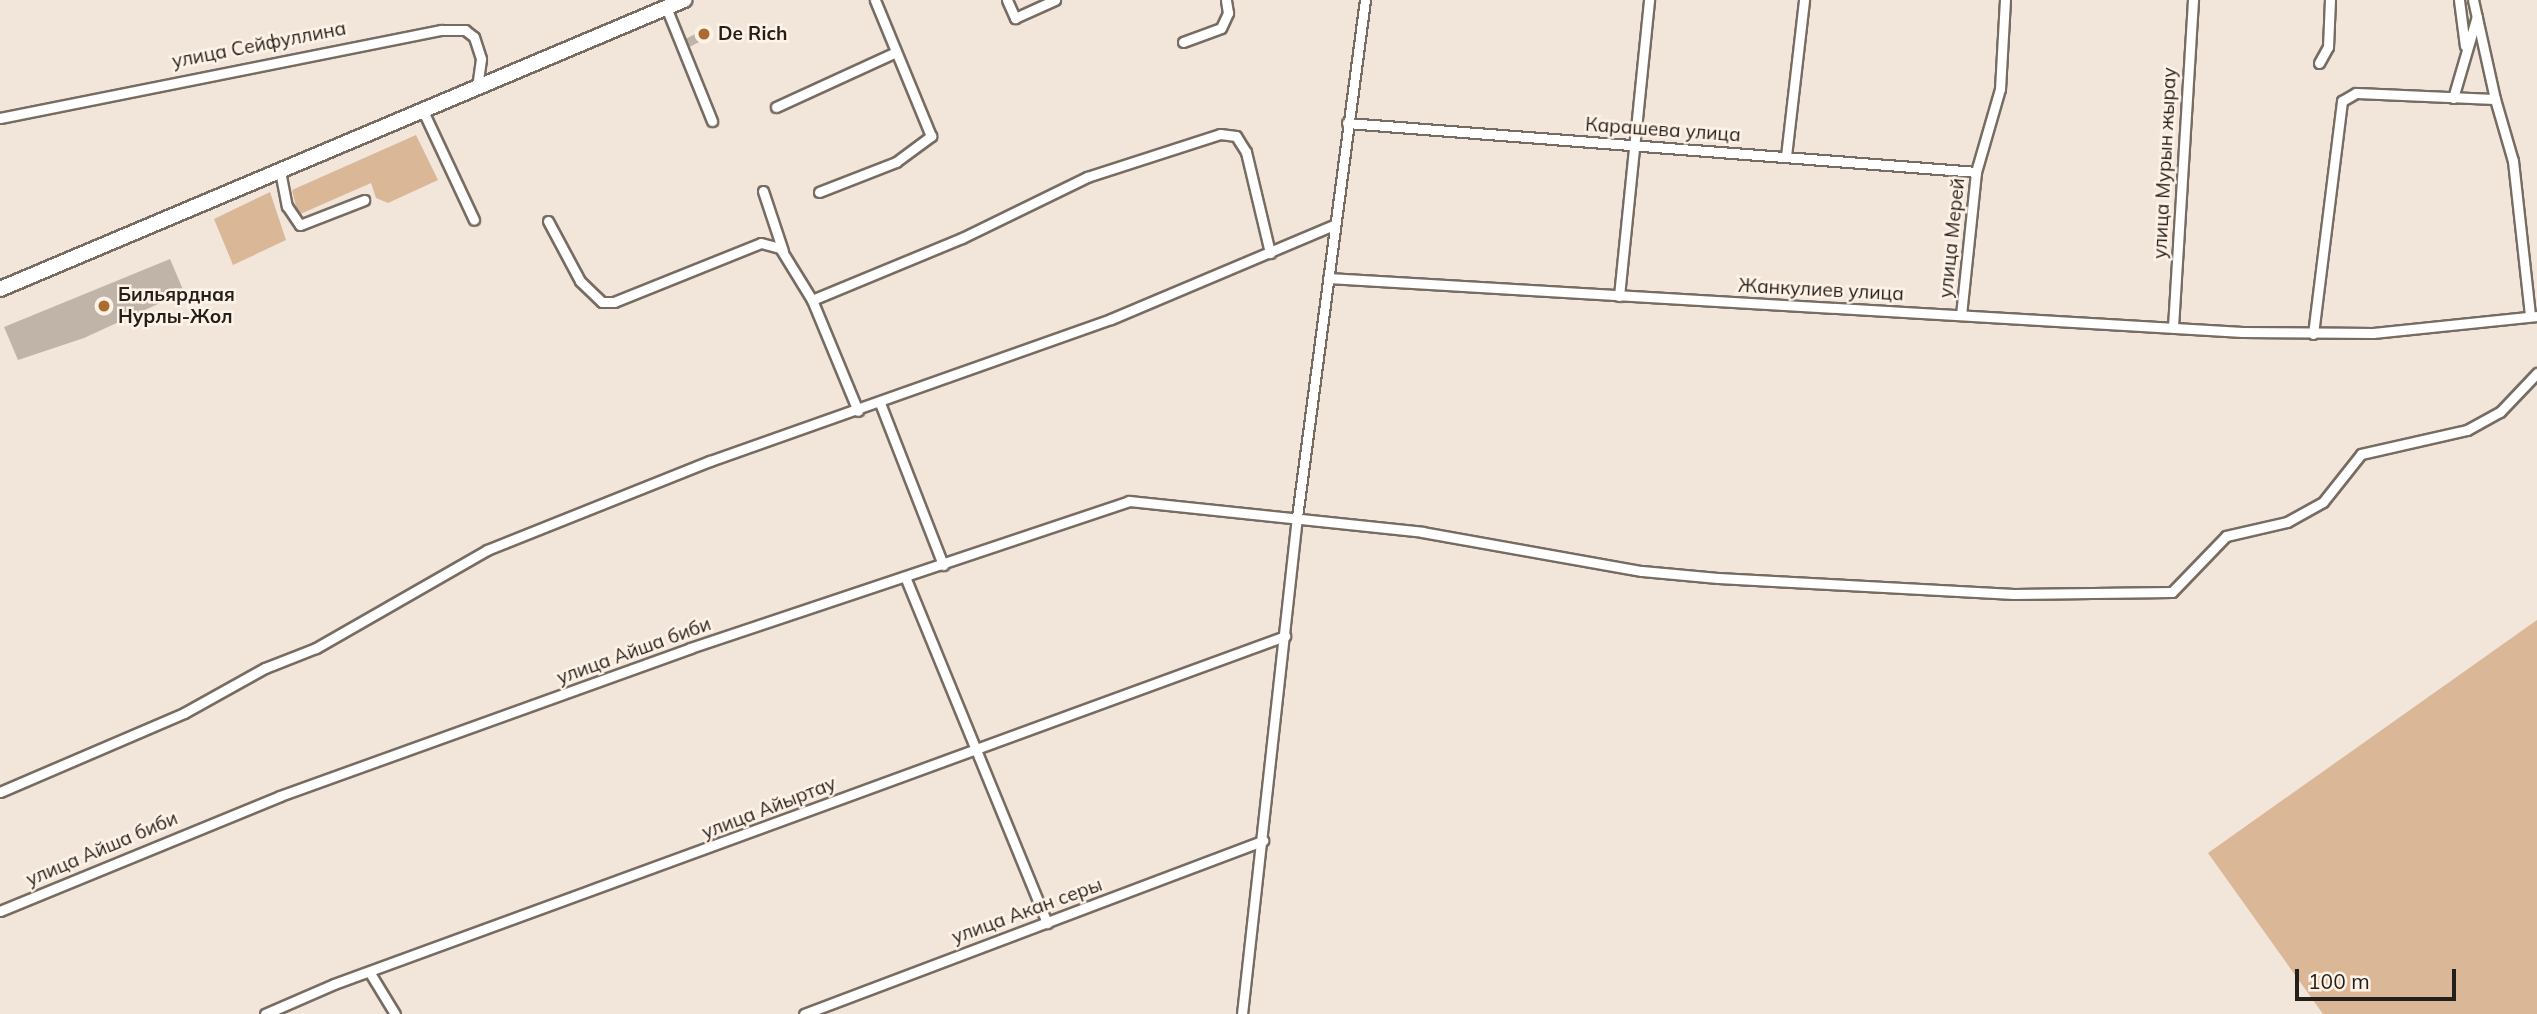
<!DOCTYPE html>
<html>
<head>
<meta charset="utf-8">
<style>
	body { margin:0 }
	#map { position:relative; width:2537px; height:1014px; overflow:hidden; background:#f2e5da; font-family:Mulish,sans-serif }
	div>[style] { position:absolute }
	.green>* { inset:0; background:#dab797 }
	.building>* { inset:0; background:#c0b4a9; transform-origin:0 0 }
	.roads { filter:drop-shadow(2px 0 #776c62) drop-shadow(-2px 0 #776c62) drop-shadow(0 2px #776c62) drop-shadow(0 -2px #776c62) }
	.minor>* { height:9px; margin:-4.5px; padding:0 4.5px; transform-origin:4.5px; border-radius:4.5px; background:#fff }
	.primary>* { height:14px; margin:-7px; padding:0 7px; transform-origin:7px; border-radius:7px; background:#fff }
	.dots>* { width:19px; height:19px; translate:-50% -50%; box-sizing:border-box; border:4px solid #fff2e7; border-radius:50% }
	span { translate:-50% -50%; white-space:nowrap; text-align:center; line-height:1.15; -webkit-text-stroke:5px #fff2e7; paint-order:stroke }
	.poi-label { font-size:19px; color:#231f1b; font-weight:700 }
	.left { translate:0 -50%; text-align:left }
	.street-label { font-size:19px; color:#231f1b }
	.scale { position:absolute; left:2295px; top:969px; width:161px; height:32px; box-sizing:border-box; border:4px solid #231f1b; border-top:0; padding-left:9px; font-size:21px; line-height:24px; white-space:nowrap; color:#231f1b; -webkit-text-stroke:5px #fff2e7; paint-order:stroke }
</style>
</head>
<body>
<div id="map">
	<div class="green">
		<div style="clip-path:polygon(416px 135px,438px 180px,388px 203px,376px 198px,371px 183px,298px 215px,292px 190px)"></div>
		<div style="clip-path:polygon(270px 192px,286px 240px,233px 265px,214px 219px)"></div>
		<div style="clip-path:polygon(2537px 620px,2537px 1014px,2323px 1014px,2208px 853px)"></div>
	</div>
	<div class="building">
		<div style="left:709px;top:27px;width:9px;height:26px;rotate:63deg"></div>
		<div style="clip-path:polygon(170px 259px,184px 292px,84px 338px,18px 360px,4px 327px)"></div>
	</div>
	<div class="roads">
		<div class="minor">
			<div style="left:1007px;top:0;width:20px;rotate:66deg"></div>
			<div style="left:1015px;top:18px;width:44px;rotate:-24.2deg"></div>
			<div style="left:2459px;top:0;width:46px;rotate:82.6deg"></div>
			<div style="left:666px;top:7px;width:123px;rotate:68deg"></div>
			<div style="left:1183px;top:42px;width:40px;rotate:-20.2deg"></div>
			<div style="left:1221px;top:28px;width:17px;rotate:-65deg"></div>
			<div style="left:1228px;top:13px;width:13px;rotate:-99deg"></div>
			<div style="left:2319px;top:63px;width:18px;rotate:-61deg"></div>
			<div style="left:2328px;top:47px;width:47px;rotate:-87.6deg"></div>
			<div style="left:2453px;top:98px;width:85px;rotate:-73.7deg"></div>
			<div style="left:2495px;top:99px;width:65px;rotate:73.8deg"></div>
			<div style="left:2513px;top:161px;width:156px;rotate:83.7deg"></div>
			<div style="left:776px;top:107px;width:132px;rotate:-24.6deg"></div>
			<div style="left:423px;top:111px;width:120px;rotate:64.9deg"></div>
			<div style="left:0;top:118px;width:450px;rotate:-11.3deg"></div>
			<div style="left:441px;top:30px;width:24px"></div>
			<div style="left:465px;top:30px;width:11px;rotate:38deg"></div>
			<div style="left:474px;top:37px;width:23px;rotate:72deg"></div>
			<div style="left:481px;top:59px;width:29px;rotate:98deg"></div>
			<div style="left:1347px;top:123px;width:631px;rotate:4.45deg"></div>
			<div style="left:1786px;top:156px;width:157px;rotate:-83.4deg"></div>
			<div style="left:280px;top:171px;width:36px;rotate:79deg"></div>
			<div style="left:287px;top:206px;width:23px;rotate:56deg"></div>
			<div style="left:300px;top:225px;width:69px;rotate:-21.3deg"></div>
			<div style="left:763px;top:191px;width:63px;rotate:71.6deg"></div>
			<div style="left:819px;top:192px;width:83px;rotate:-21.3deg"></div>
			<div style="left:896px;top:162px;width:44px;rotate:-36.6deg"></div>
			<div style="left:931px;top:136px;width:147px;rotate:-112.4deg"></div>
			<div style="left:548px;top:221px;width:68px;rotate:61.9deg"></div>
			<div style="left:580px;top:281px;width:30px;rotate:44deg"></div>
			<div style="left:602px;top:302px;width:12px"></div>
			<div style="left:614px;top:302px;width:158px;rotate:-21.9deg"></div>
			<div style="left:761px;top:243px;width:20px;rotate:15deg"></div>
			<div style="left:780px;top:248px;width:61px;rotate:58.4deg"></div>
			<div style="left:812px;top:300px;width:120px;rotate:67.5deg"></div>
			<div style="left:1328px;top:278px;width:916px;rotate:3.38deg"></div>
			<div style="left:2242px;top:332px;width:131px;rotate:0.4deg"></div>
			<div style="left:2373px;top:333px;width:165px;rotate:-5.9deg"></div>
			<div style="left:1619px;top:296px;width:298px;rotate:-84.2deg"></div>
			<div style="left:812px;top:300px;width:162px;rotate:-22.5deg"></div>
			<div style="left:962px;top:238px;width:139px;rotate:-26deg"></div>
			<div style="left:1087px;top:177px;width:140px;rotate:-17.9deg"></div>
			<div style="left:1220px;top:134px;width:16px;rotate:7deg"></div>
			<div style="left:1236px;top:136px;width:19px;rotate:58deg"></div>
			<div style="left:1246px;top:152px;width:104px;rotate:76.6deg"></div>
			<div style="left:1961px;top:315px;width:144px;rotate:-84deg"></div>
			<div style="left:1976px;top:172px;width:86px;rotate:-73.9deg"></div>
			<div style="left:2000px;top:89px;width:89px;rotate:-86.8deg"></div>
			<div style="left:2173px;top:327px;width:328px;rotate:-86.5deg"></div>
			<div style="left:2313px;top:334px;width:235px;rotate:-82.9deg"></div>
			<div style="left:2342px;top:101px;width:16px;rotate:-30deg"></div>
			<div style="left:2356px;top:93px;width:139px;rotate:2.5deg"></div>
			<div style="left:2495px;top:99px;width:101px;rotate:-102.5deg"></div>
			<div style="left:880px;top:403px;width:174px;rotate:68.7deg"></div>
			<div style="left:906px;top:579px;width:372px;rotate:67.7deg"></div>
			<div style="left:0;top:792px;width:200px;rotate:-23.2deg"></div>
			<div style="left:184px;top:713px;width:93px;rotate:-29.1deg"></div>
			<div style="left:265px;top:668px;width:55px;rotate:-21.4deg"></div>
			<div style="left:316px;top:648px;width:197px;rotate:-29.8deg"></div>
			<div style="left:487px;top:550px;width:240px;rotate:-21.8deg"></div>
			<div style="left:710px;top:461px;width:425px;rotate:-19.5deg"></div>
			<div style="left:1111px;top:319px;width:242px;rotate:-22.9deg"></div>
			<div style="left:0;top:911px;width:303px;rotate:-22.3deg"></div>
			<div style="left:280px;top:796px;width:436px;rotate:-19.8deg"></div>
			<div style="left:690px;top:648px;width:463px;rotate:-18.5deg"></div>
			<div style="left:1129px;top:501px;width:295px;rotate:6deg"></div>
			<div style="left:1422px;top:532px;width:223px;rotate:10.1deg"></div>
			<div style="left:1642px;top:571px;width:76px;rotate:5.3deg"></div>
			<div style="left:1718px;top:578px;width:296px;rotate:3.1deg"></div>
			<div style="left:2014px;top:594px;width:158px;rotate:-0.7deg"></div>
			<div style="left:2172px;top:592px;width:78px;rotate:-46deg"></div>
			<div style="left:2226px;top:536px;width:63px;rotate:-12.9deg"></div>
			<div style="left:2287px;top:522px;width:41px;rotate:-29.1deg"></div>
			<div style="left:2323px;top:502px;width:61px;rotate:-51.6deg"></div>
			<div style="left:2361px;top:454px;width:109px;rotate:-12.8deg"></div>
			<div style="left:2467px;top:430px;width:38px;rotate:-29deg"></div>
			<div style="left:2500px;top:412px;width:54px;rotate:-46.5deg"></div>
			<div style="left:370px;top:973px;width:48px;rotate:58.6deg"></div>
			<div style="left:265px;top:1014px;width:75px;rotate:-23.5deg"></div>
			<div style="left:334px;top:984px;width:1013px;rotate:-20.1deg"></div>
			<div style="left:804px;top:1014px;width:491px;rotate:-20.7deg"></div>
			<div style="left:1242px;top:1014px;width:500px;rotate:-83.69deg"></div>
			<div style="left:1297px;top:517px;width:521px;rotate:-82.51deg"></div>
		</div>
		<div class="primary">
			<div style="left:0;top:289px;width:743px;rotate:-22.9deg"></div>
		</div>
	</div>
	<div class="dots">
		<div style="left:704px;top:34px;background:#a96d2f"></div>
		<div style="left:104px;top:306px;background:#a96d2f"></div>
	</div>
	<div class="poi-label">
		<span class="left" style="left:718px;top:34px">De Rich</span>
		<span class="left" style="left:118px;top:306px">Бильярдная<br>Нурлы-Жол</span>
	</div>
	<div class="street-label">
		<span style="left:259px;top:45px;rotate:-11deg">улица Сейфуллина</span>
		<span style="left:1663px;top:130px;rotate:4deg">Карашева улица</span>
		<span style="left:2165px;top:163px;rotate:-87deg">улица Мурын жырау</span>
		<span style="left:1952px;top:238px;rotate:-84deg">улица Мерей</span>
		<span style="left:1821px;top:290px;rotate:3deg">Жанкулиев улица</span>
		<span style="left:634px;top:651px;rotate:-20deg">улица Айша биби</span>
		<span style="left:769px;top:808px;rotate:-21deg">улица Айыртау</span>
		<span style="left:102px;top:849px;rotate:-23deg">улица Айша биби</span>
		<span style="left:1027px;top:911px;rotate:-20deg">улица Акан серы</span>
	</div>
	<div class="scale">100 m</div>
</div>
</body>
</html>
